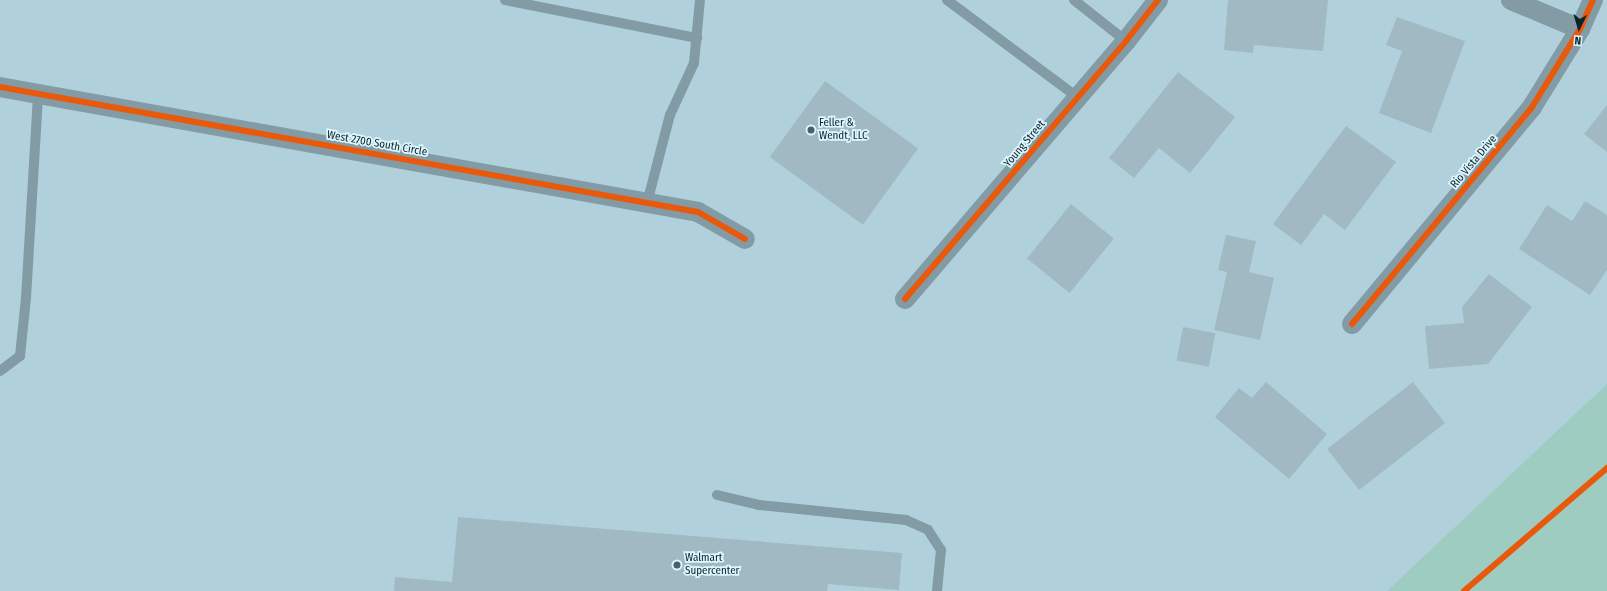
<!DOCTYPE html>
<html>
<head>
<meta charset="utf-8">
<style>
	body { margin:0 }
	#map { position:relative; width:1607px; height:591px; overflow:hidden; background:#b0d1db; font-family:"Fira Sans Condensed",sans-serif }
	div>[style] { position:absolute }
	.green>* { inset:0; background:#9eccc0 }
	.building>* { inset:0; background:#a1b9c3; transform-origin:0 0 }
	.service>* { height:10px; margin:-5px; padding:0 5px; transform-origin:5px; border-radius:5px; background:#829ba4 }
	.minor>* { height:20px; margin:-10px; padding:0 10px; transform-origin:10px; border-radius:10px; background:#829ba4 }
	.cycleway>* { height:6px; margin:-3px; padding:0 3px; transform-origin:3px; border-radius:3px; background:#e8590c }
	.dots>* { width:11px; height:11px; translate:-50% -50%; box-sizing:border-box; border:2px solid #ddf5fc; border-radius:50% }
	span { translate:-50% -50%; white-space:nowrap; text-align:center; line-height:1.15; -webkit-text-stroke:3.5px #ddf5fc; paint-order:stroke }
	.poi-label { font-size:11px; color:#0b242b }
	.left { translate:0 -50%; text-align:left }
	.street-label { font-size:11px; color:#0b242b }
	.north { position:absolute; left:1559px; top:8px; width:40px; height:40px; -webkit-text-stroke:3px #ddf5fc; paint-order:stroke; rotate:185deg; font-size:11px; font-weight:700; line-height:16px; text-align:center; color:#0b242b }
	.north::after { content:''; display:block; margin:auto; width:14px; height:18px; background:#0b242b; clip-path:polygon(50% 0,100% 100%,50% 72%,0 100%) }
</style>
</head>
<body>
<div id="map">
	<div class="green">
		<div style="clip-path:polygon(1607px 384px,1607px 591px,1387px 591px)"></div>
	</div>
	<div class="building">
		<div style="clip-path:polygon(1228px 0,1328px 0,1323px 51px,1254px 45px,1253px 53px,1224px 50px)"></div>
		<div style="clip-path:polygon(1397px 17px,1465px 41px,1431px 133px,1379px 113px,1402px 51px,1386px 45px)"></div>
		<div style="clip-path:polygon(1178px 72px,1235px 117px,1190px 173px,1159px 148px,1134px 178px,1109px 158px)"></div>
		<div style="left:825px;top:81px;width:115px;height:94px;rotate:36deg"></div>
		<div style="clip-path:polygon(1607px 105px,1607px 152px,1584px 134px)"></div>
		<div style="clip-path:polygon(1346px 126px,1396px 162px,1345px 230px,1324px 214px,1301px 245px,1273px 224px)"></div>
		<div style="clip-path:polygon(1585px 201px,1607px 215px,1607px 270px,1590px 295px,1519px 249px,1547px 205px,1572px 221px)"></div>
		<div style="left:1071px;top:204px;width:55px;height:70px;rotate:39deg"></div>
		<div style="clip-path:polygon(1226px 235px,1256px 241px,1249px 272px,1274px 278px,1260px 340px,1214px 330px,1227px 272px,1218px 270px)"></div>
		<div style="clip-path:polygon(1489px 274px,1532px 307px,1488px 364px,1429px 369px,1425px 326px,1464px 323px,1462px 307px)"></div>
		<div style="left:1183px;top:327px;width:33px;height:34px;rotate:11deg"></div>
		<div style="clip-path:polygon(1266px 382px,1327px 434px,1289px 479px,1215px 417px,1239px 388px,1252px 398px)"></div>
		<div style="left:1413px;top:382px;width:52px;height:109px;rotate:52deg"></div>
		<div style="clip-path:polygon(458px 517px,902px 553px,899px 590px,828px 584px,827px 591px,394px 591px,395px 577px,452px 582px)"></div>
	</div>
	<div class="service">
		<div style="left:505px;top:0;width:196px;rotate:11.2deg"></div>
		<div style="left:947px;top:0;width:162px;rotate:36.7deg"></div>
		<div style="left:1074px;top:0;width:66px;rotate:38.3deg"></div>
		<div style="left:647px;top:203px;width:91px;rotate:-75.4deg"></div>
		<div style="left:670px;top:115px;width:57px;rotate:-65.2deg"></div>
		<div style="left:694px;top:63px;width:63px;rotate:-84.6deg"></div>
		<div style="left:0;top:371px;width:25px;rotate:-37deg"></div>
		<div style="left:20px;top:356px;width:58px;rotate:-84.1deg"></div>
		<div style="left:26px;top:298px;width:204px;rotate:-86.6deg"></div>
		<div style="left:717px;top:495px;width:43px;rotate:13.4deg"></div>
		<div style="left:759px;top:505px;width:148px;rotate:5.8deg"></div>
		<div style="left:906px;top:520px;width:24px;rotate:24deg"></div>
		<div style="left:928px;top:530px;width:24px;rotate:57deg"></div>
		<div style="left:941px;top:550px;width:41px;rotate:95.6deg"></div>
	</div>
	<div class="minor">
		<div style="left:1511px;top:0;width:75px;rotate:22.8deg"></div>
		<div style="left:0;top:87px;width:709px;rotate:10.15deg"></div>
		<div style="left:698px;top:212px;width:54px;rotate:29.9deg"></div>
		<div style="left:905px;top:299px;width:340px;rotate:-49.4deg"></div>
		<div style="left:1126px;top:41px;width:52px;rotate:-52deg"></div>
		<div style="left:1352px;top:324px;width:282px;rotate:-50.3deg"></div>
		<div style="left:1532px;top:107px;width:92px;rotate:-58.4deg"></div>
		<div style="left:1580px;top:29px;width:32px;rotate:-66deg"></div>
	</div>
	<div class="cycleway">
		<div style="left:0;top:87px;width:709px;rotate:10.15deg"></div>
		<div style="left:698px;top:212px;width:54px;rotate:29.9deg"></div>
		<div style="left:905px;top:299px;width:340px;rotate:-49.4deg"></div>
		<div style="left:1126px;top:41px;width:52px;rotate:-52deg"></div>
		<div style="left:1352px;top:324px;width:282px;rotate:-50.3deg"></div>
		<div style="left:1532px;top:107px;width:92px;rotate:-58.4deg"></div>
		<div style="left:1580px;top:29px;width:32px;rotate:-66deg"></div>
		<div style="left:1464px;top:591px;width:189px;rotate:-40.7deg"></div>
	</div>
	<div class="dots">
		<div style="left:811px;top:130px;background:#456169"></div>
		<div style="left:677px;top:565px;background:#456169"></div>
	</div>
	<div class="poi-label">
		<span class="left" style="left:819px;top:130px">Feller &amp;<br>Wendt, LLC</span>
		<span class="left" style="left:685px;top:565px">Walmart<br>Supercenter</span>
	</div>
	<div class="street-label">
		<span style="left:377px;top:144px;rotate:10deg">West 2700 South Circle</span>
		<span style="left:1025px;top:144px;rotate:-50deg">Young Street</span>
		<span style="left:1474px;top:162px;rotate:-50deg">Rio Vista Drive</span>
	</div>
	<div class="north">N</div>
</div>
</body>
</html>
